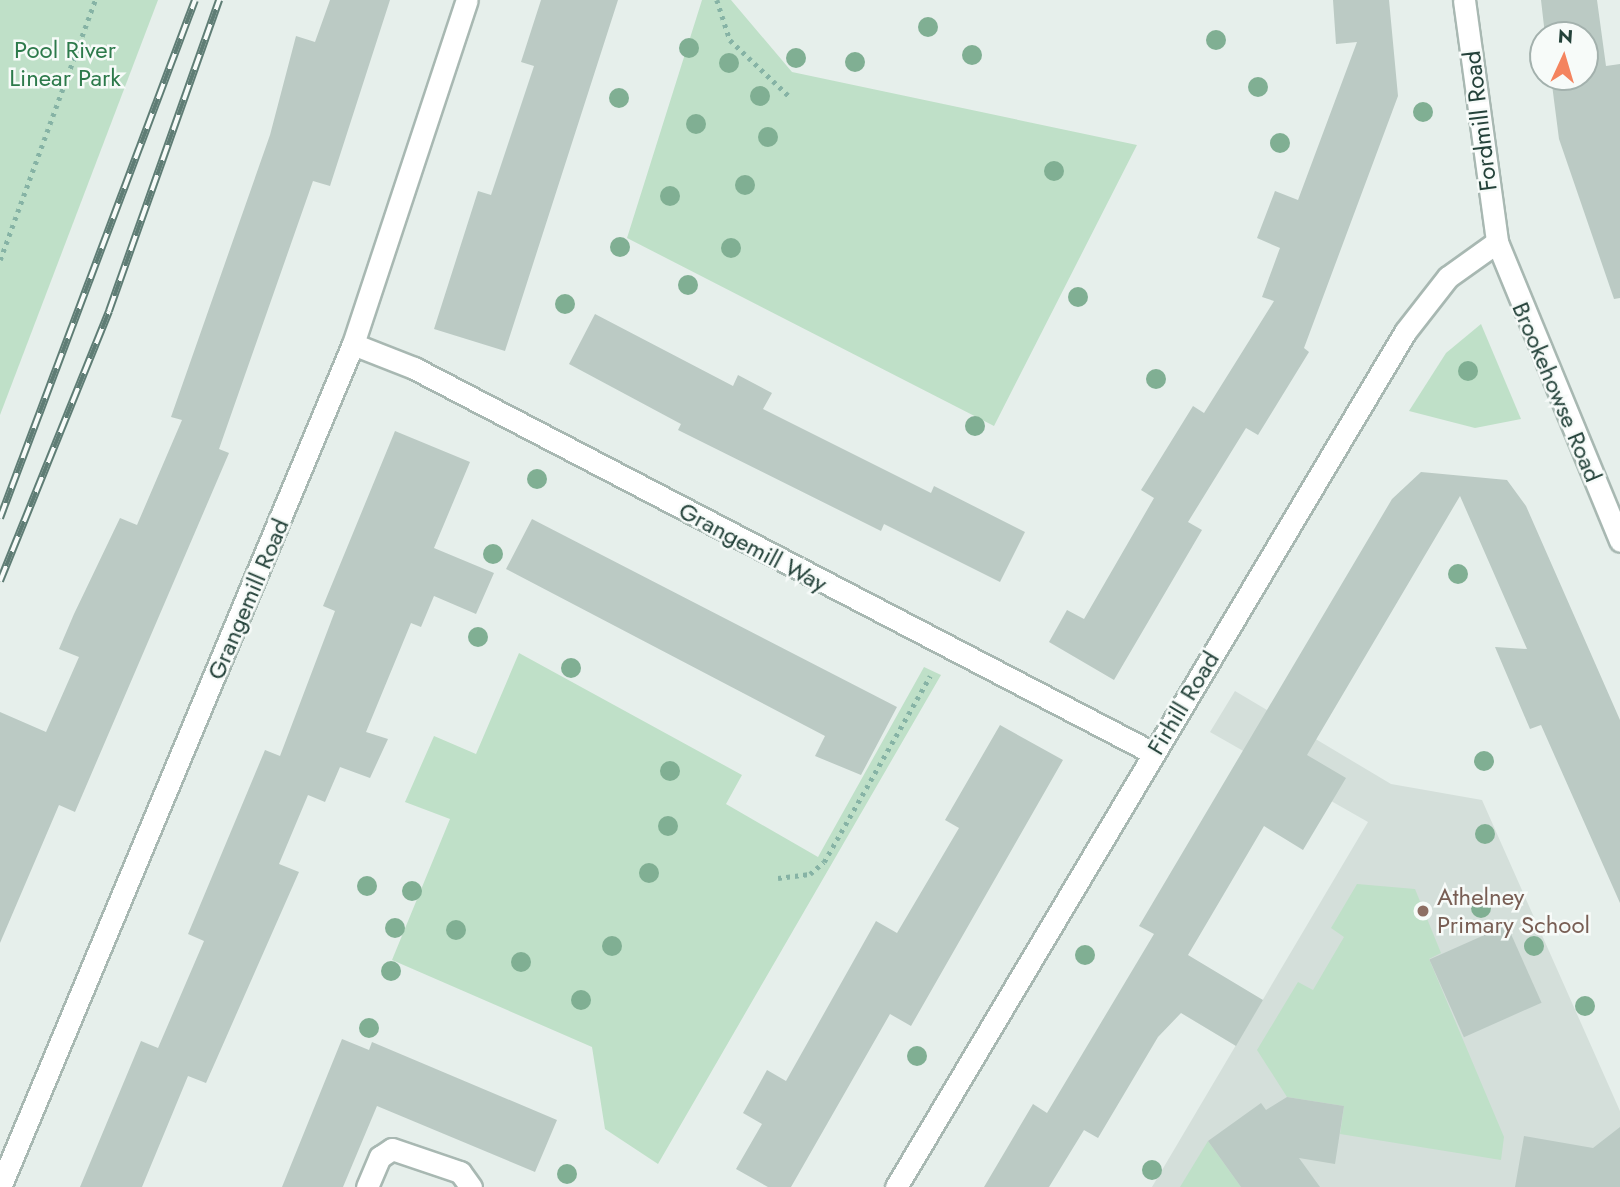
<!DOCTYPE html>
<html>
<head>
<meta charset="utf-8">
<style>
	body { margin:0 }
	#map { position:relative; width:1620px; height:1187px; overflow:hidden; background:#e6efeb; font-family:Jost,sans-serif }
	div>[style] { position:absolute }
	.built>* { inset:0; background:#d4dfda }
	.green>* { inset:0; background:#bfe0c8 }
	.building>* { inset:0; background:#bbcac4; transform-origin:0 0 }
	.path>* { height:4.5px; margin-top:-2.25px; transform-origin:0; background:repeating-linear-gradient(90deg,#86b3a5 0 3.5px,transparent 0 8.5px) }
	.roads { filter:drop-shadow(2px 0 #a8b8b2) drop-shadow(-2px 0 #a8b8b2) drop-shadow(0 2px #a8b8b2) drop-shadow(0 -2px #a8b8b2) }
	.lane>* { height:21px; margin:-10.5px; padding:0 10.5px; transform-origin:10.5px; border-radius:10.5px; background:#fff }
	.street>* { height:21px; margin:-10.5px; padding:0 10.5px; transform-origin:10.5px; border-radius:10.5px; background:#fff }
	.rail>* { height:8px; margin-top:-4px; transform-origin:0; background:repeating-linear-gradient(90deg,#f7fbf9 0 16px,#5f7d75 0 32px); box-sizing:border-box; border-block:2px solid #5f7d75 }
	.trees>* { width:20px; height:20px; margin:-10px; border-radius:50%; background:#80af93 }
	.dots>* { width:19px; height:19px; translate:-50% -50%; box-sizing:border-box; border:4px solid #f7fbf9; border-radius:50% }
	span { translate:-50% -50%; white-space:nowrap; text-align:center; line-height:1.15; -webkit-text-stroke:5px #f7fbf9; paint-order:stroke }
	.park-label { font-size:24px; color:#2d7a4b }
	.street-label { font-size:24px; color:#24423a }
	.education-label { font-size:24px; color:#785e54 }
	.left { translate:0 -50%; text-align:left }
	.north { position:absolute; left:1529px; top:21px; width:70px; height:70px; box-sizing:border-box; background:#f7fbf9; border:2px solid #a3b1ad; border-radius:50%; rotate:4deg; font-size:19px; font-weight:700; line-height:28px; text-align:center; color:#24423a }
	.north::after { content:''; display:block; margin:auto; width:24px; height:32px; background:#f4845f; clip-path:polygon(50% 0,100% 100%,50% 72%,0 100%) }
</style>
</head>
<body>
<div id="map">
	<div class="built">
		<div style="clip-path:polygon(1235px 691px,1391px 784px,1482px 800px,1620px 1111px,1620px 1187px,1152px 1187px,1368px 822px,1210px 732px)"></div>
	</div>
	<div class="green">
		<div style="clip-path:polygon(0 0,158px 0,0 415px)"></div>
		<div style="clip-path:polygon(702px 0,731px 0,792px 72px,1137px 145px,994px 426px,627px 238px)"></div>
		<div style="clip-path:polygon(1481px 324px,1521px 419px,1475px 428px,1409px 411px,1446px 353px)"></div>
		<div style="clip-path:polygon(519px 653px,742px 775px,726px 804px,818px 857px,924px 667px,941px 675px,658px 1164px,605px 1129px,592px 1047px,392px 960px,450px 819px,405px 802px,434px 736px,476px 754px)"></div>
		<div style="clip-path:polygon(1357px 884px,1415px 889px,1441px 953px,1429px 959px,1504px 1137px,1501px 1160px,1340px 1134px,1344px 1106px,1287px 1097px,1257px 1050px,1298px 982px,1313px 990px,1344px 937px,1331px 928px)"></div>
		<div style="clip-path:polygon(1208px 1141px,1241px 1187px,1180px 1187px)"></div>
	</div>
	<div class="building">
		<div style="clip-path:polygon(330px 0,390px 0,330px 186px,313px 181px,219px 449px,229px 453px,75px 812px,59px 805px,0 943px,0 712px,46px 732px,79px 657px,59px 649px,74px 614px,120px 518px,137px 525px,182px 420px,171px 417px,270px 135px,296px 36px,315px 42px)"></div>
		<div style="clip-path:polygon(541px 0,618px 0,505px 351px,434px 329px,478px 191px,491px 195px,534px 66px,521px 62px)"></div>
		<div style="clip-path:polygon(1333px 0,1389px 0,1398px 96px,1304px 348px,1309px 352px,1258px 435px,1246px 428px,1188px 522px,1202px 530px,1114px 680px,1049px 642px,1067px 610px,1084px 619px,1154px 498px,1141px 490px,1193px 406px,1204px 413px,1274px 301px,1262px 297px,1280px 248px,1257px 238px,1275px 191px,1298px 200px,1357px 42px,1336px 44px)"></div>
		<div style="clip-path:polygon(1541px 0,1597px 0,1606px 66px,1620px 64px,1620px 298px,1614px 299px,1559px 139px,1551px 77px,1585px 77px,1585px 35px,1545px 35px)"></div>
		<div style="clip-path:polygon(595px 314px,733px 386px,738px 375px,772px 393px,763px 409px,931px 493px,934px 486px,1025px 532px,1000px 582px,884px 524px,881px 531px,678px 430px,681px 424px,569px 364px)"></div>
		<div style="clip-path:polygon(395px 431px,470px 462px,434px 548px,494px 573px,476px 614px,434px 596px,421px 627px,411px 623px,366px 732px,388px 739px,370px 778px,340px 767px,325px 802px,308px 795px,279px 864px,299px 872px,206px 1083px,188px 1076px,142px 1187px,80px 1187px,141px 1041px,158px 1048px,204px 941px,188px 934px,265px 750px,280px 756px,335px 611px,323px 606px)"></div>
		<div style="clip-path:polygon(1421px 472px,1507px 480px,1526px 506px,1620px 720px,1620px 903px,1541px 725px,1530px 729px,1495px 647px,1527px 649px,1460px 496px,1307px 755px,1346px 778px,1303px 850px,1264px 826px,1188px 955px,1263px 1000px,1236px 1046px,1181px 1013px,1158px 1037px,1098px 1138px,1084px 1130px,1049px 1187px,984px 1187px,1033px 1104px,1047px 1113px,1154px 934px,1139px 926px,1392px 499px)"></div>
		<div style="clip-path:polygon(532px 519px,897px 707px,861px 775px,815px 756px,825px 736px,506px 569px)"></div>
		<div style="clip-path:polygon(1000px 725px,1063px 760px,911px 1026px,890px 1014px,791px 1187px,768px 1187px,736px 1169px,762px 1124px,743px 1113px,767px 1070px,786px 1081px,876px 921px,897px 933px,959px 828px,945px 820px)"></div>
		<div style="left:1507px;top:925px;width:85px;height:85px;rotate:66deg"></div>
		<div style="clip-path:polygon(342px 1039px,369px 1050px,372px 1042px,557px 1120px,535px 1172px,377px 1106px,343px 1187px,282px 1187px)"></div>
		<div style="clip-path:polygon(1287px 1097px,1344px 1106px,1335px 1164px,1299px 1158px,1320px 1187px,1241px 1187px,1208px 1141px,1261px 1103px,1266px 1110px)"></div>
		<div style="clip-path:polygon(1620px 1127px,1620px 1187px,1515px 1187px,1524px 1136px,1593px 1148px)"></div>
	</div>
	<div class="path">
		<div style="left:717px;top:0;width:42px;rotate:72deg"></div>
		<div style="left:730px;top:40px;width:83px;rotate:43.5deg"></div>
		<div style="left:0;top:260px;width:277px;rotate:-69.9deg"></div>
		<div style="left:778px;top:878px;width:32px;rotate:-7deg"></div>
		<div style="left:810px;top:874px;width:18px;rotate:-41deg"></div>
		<div style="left:824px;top:862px;width:214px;rotate:-60.3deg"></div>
	</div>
	<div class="roads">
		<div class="lane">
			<div style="left:367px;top:1187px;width:33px;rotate:-67deg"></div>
			<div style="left:380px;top:1157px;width:14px;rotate:-34deg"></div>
			<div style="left:392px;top:1149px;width:72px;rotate:18.7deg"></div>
			<div style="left:460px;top:1172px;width:19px;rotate:54deg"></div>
		</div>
		<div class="street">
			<div style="left:1464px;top:0;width:244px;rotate:82.2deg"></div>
			<div style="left:1497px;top:242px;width:323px;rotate:67.6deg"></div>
			<div style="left:353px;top:344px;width:66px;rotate:21.5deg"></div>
			<div style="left:414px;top:368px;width:833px;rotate:27.52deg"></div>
			<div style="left:0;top:1187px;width:914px;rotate:-67.28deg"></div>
			<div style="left:353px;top:344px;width:362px;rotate:-71.7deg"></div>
			<div style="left:896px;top:1187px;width:995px;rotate:-59.23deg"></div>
			<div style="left:1405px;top:332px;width:70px;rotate:-52deg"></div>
			<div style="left:1448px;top:277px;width:60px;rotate:-35.5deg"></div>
		</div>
	</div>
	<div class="rail">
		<div style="left:0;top:518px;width:553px;rotate:-69.37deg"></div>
		<div style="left:0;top:581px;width:291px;rotate:-68deg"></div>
		<div style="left:109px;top:311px;width:330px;rotate:-70.5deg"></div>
	</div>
	<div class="trees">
		<div style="left:928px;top:27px"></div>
		<div style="left:1216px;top:40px"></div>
		<div style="left:689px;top:48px"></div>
		<div style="left:972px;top:55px"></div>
		<div style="left:796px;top:58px"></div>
		<div style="left:855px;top:62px"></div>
		<div style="left:729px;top:63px"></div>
		<div style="left:1258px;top:87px"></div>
		<div style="left:760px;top:96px"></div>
		<div style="left:619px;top:98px"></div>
		<div style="left:1423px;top:112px"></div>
		<div style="left:696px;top:124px"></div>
		<div style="left:768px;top:137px"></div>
		<div style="left:1280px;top:143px"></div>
		<div style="left:1054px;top:171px"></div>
		<div style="left:745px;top:185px"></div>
		<div style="left:670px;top:196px"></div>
		<div style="left:620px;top:247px"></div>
		<div style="left:731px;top:248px"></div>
		<div style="left:688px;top:285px"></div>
		<div style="left:1078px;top:297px"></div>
		<div style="left:565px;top:304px"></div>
		<div style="left:1468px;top:371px"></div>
		<div style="left:1156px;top:379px"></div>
		<div style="left:975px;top:426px"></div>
		<div style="left:537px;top:479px"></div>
		<div style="left:493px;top:554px"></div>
		<div style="left:1458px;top:574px"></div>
		<div style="left:478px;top:637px"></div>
		<div style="left:571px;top:668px"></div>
		<div style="left:1484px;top:761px"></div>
		<div style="left:670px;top:771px"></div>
		<div style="left:668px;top:826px"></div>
		<div style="left:1485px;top:834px"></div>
		<div style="left:649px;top:873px"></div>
		<div style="left:367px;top:886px"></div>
		<div style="left:412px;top:891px"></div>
		<div style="left:1481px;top:908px"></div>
		<div style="left:395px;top:928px"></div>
		<div style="left:456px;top:930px"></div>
		<div style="left:612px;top:946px"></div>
		<div style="left:1534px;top:946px"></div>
		<div style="left:1085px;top:955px"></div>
		<div style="left:521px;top:962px"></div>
		<div style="left:391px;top:971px"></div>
		<div style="left:581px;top:1000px"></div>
		<div style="left:1585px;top:1006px"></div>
		<div style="left:369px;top:1028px"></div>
		<div style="left:917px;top:1056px"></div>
		<div style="left:1152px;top:1170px"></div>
		<div style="left:567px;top:1174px"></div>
	</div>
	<div class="dots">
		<div style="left:1423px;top:911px;background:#8d6e63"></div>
	</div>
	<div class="park-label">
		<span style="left:65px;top:64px">Pool River<br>Linear Park</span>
	</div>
	<div class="street-label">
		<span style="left:1480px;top:121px;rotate:-97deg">Fordmill Road</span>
		<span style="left:1557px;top:392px;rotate:67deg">Brookehowse Road</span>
		<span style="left:753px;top:547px;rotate:28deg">Grangemill Way</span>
		<span style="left:248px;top:599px;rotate:-67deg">Grangemill Road</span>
		<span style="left:1183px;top:703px;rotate:-59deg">Firhill Road</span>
	</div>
	<div class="education-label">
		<span class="left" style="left:1437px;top:911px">Athelney<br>Primary School</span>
	</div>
	<div class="north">N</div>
</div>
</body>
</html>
